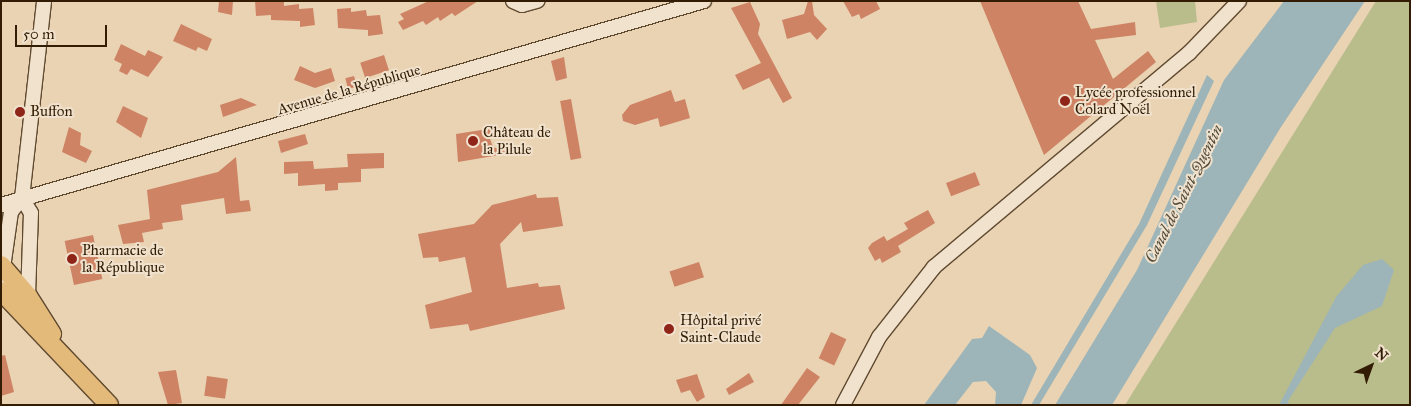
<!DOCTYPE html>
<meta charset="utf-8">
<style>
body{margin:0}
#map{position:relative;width:1411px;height:406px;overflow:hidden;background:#e9d3b3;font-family:"IM FELL Great Primer",serif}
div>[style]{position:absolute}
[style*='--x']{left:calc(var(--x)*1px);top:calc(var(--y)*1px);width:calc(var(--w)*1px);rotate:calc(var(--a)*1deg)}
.green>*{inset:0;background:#b9bc8b}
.water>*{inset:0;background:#9db5b8}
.building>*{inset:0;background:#cd8364;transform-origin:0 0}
.roads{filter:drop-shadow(1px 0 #604a30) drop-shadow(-1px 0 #604a30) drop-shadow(0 1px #604a30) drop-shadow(0 -1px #604a30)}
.minor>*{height:14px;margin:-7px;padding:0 7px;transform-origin:7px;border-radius:7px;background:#f1e2ce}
.major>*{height:18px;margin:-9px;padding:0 9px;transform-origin:9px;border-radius:9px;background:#e4ba7a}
.dots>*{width:14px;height:14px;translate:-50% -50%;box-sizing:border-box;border:2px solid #f1e2ce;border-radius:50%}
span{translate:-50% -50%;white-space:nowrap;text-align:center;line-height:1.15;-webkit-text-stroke:4px #f1e2ce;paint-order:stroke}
.street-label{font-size:15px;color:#321d04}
.poi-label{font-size:15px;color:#321d04}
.left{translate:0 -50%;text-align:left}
.water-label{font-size:16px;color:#524b3a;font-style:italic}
.frame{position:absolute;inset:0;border:2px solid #321d04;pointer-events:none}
.north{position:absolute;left:1346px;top:341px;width:50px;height:50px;-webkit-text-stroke:4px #f1e2ce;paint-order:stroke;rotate:42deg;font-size:14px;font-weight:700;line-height:20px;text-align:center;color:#321d04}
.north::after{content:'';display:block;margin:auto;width:18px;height:22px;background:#321d04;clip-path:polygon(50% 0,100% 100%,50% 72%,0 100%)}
.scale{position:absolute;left:15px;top:25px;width:92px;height:22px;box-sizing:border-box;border:2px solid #321d04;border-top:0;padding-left:6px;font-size:15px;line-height:18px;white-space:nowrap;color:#321d04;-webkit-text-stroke:4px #f1e2ce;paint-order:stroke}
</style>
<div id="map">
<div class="green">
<i style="clip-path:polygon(1156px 1px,1195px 1px,1197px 22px,1160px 28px)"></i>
<i style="clip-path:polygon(1376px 1px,1410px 1px,1410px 405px,1125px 405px)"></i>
</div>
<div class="water">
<i style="clip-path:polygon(1284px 1px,1365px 1px,1281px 127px,1112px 405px,1055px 405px,1137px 270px,1224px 80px)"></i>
<i style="clip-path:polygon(1207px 75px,1214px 81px,1147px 225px,1039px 405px,1031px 405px,1139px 224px)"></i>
<i style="clip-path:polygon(1382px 259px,1394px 270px,1382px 306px,1335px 328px,1288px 401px,1289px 405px,1279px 405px,1336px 297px,1363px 265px)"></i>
<i style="clip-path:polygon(989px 326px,1030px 355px,1037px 368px,1021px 405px,995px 405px,996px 392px,986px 381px,973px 382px,955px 405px,924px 405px,972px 339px,982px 338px)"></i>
</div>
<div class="building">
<i style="clip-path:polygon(219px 1px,233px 1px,232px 15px,218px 12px)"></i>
<i style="clip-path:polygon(255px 1px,284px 1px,284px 6px,299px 4px,299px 9px,313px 8px,315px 25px,300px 27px,300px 21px,271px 20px,271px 15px,256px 16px)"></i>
<i style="clip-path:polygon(429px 1px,478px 1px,455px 16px,452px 13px,440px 21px,438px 17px,426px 25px,423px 21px,403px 30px,398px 22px,404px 19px,400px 14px)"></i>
<i style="clip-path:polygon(808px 1px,812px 1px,814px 15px,827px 29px,817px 40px,810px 32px,787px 39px,782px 20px,804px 14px)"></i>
<i style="clip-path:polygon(843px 1px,876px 1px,880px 9px,861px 19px,859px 14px,852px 17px)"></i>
<i style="clip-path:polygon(980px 1px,1078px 1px,1091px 29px,1135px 22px,1136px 35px,1095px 40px,1113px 79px,1148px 51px,1156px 62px,1044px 155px)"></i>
<i style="clip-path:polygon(750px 2px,760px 24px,758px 34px,792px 98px,783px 103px,769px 78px,743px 90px,735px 75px,761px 63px,731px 8px)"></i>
<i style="clip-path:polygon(351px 8px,351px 12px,366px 10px,367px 16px,380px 15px,383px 34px,368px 36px,368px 30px,338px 28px,337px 9px)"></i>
<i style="clip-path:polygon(181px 24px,212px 39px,207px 51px,198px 47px,196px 51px,173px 41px)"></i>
<i style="clip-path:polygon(121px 44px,145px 56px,148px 50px,163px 57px,148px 77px,131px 69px,127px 75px,119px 71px,122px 64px,114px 60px)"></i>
<i style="left:384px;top:55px;width:16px;height:25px;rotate:72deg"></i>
<i style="clip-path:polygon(564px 57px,567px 78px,556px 81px,551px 61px)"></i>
<i style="clip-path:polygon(300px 66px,315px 73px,331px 68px,335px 81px,315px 88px,294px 80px)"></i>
<i style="left:354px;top:76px;width:11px;height:9px;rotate:75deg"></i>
<i style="clip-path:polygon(671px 90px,675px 102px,685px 99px,690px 118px,660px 127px,658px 118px,635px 125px,623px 121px,622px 115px,630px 105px)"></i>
<i style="clip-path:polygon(241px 98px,257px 105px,223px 117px,220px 105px)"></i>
<i style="left:571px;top:99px;width:60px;height:11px;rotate:80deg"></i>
<i style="clip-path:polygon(123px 106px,148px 118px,141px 138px,116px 122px)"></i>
<i style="clip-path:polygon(69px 127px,81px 133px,80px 145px,92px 151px,86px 163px,62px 152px)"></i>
<i style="clip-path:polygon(494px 128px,489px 136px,493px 147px,511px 153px,458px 162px,456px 134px)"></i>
<i style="clip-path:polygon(305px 134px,308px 144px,281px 153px,278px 141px)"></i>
<i style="clip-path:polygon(384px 153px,384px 168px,361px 169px,361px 182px,338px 183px,338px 190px,325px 191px,325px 184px,298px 186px,298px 173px,284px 174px,284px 162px,313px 161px,314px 169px,348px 167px,347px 154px)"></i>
<i style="clip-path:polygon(236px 157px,240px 201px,249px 200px,251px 211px,226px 214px,224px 198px,181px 205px,183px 220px,162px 223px,163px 229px,142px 233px,144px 242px,123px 244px,118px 225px,150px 219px,147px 190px,218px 172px)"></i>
<i style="left:975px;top:172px;width:14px;height:31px;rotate:69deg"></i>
<i style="clip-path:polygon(536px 194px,537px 198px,558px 197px,563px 226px,523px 232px,521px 222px,500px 244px,507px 288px,538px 283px,539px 287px,560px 285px,565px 309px,470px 331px,468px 324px,430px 329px,425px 305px,472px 292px,465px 257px,439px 262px,438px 257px,423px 258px,418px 234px,474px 224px,492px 205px)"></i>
<i style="clip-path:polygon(928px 210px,935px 223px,898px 246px,901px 252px,882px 263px,880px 258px,875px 261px,868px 248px,872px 243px,884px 236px,887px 241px,908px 229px,904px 223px)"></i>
<i style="left:93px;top:235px;width:45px;height:29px;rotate:78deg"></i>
<i style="left:699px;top:262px;width:16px;height:31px;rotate:72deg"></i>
<i style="left:831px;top:332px;width:17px;height:29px;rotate:25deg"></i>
<i style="clip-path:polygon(5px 355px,14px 392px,1px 396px,1px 356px)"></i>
<i style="clip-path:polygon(807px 368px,820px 377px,798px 405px,781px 405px)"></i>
<i style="clip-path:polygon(176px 370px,182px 403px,168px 405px,158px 372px)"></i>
<i style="clip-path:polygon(749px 373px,754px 382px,729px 395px,726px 389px)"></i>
<i style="clip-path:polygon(697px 374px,705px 397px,697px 402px,690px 390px,681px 393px,676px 380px)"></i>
<i style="left:207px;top:376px;width:21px;height:20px;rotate:8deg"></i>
</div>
<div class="roads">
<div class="minor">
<i style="--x:513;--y:1;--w:10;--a:24"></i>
<i style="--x:522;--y:5;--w:16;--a:-15"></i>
<i style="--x:22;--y:198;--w:17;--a:59"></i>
<i style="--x:31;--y:213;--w:83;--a:92.1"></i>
<i style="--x:1;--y:205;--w:732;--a:-16.18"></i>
<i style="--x:1;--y:282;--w:71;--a:-81.9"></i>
<i style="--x:11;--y:212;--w:18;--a:-52"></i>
<i style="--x:22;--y:198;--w:198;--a:-83.6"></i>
<i style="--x:843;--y:405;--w:77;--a:-62.1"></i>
<i style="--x:879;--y:337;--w:89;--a:-51.8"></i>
<i style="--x:934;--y:267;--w:333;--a:-40"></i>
<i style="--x:1189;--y:53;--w:72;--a:-46.1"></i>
</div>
<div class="major">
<i style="--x:1;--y:265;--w:41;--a:48.9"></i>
<i style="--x:28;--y:296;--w:45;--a:57.7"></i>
<i style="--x:1;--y:291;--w:157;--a:46.5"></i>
</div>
</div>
<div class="dots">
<i style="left:1065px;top:101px;background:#8f2418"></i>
<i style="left:20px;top:112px;background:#8f2418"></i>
<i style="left:473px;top:141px;background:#8f2418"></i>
<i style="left:72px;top:259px;background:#8f2418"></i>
<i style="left:669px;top:329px;background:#8f2418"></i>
</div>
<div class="street-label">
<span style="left:349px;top:90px;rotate:-16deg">Avenue de la République</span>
</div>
<div class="poi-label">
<span class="left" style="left:1075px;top:101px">Lycée professionnel<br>Colard Noël</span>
<span class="left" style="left:30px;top:112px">Buffon</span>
<span class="left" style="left:483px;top:141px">Château de<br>la Pilule</span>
<span class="left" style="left:82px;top:259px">Pharmacie de<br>la République</span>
<span class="left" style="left:680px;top:329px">Hôpital privé<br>Saint-Claude</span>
</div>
<div class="water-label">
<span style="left:1184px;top:194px;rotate:-63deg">Canal de Saint-Quentin</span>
</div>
<div class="frame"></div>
<div class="north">N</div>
<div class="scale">50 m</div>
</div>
